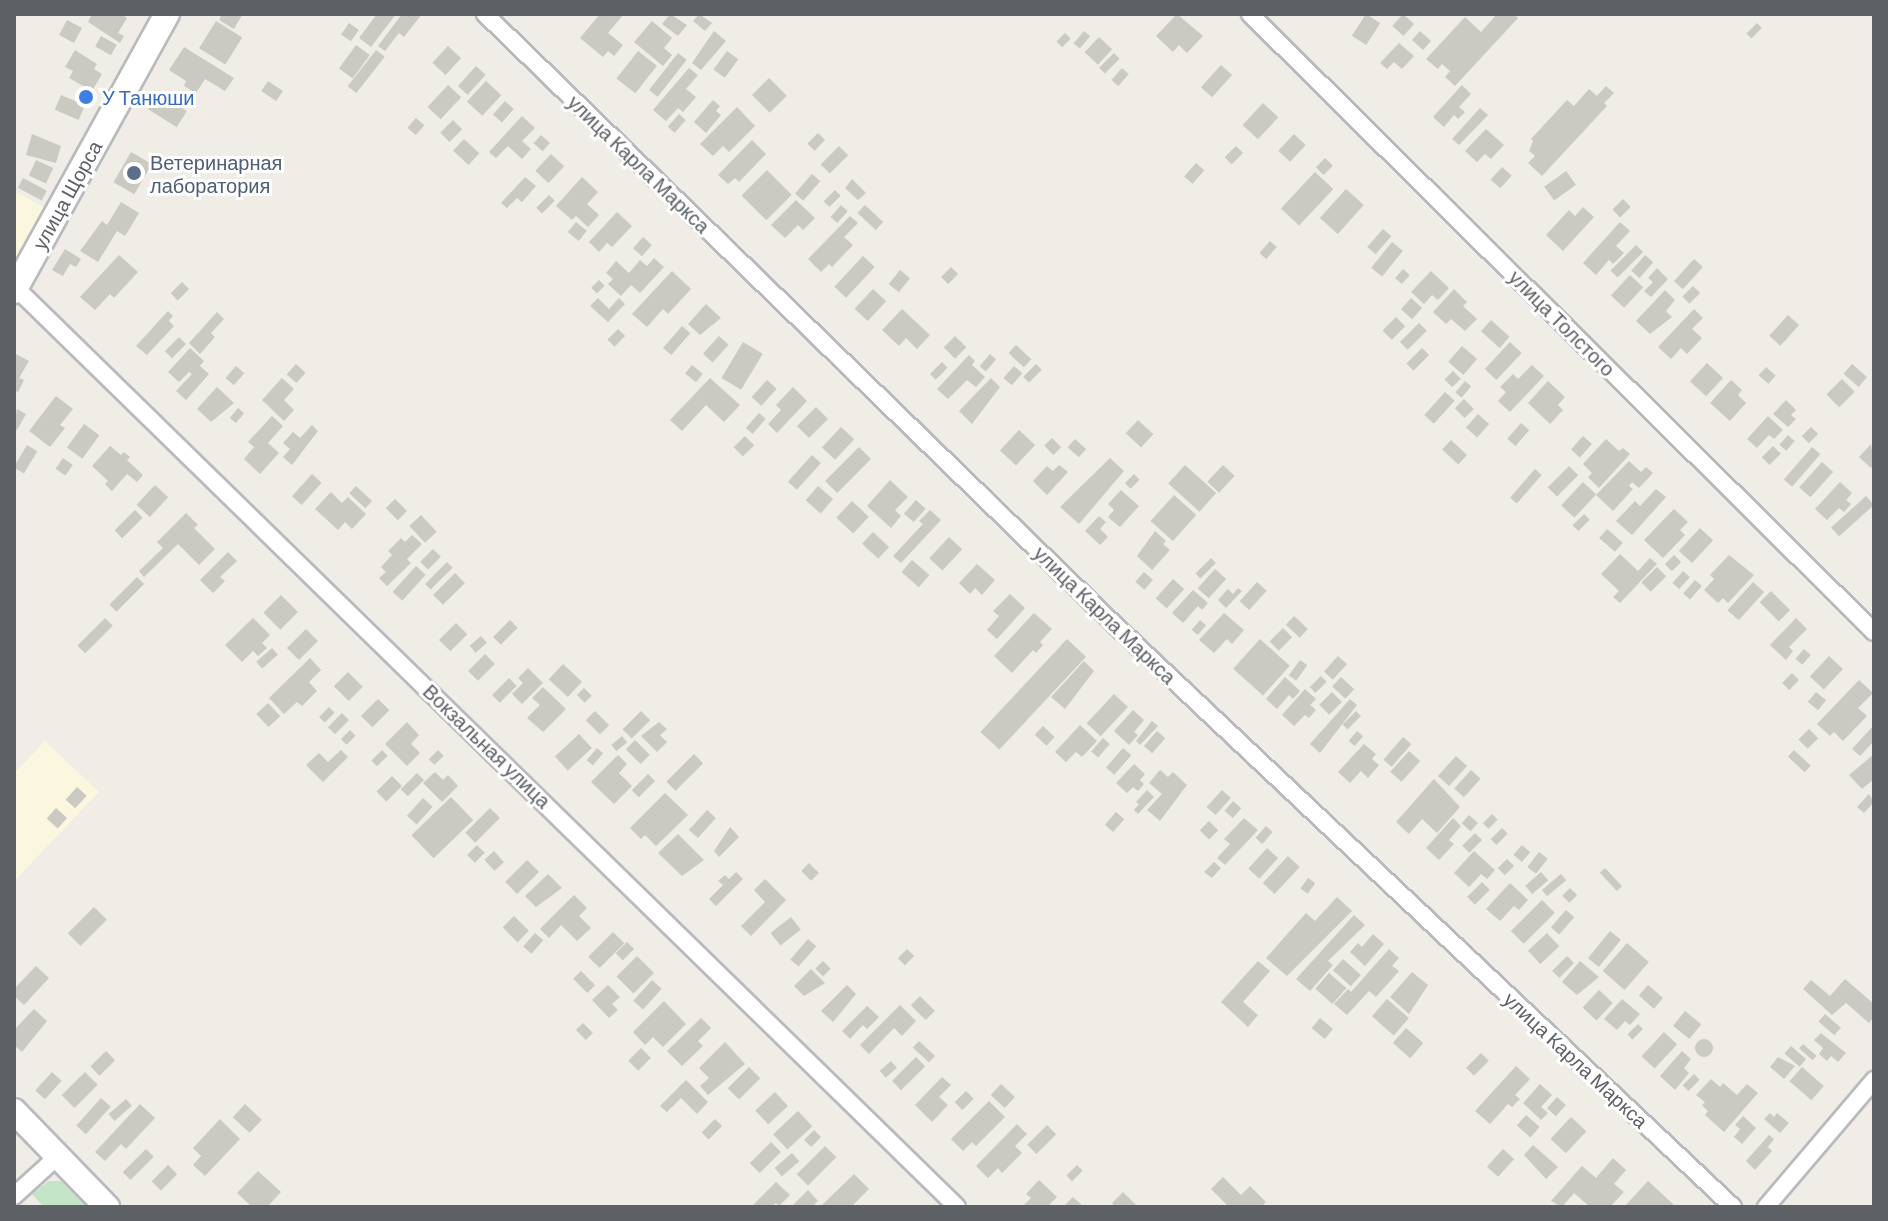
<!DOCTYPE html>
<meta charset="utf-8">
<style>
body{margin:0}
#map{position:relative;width:1888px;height:1221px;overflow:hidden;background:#efede6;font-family:Barlow,sans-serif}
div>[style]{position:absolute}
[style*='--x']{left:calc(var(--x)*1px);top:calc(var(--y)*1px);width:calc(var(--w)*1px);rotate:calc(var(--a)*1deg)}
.commercial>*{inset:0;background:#fbf7de}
.green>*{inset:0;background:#c4e4c7}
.building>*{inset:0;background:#cac9c2;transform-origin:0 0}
.round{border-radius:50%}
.roads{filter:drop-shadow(2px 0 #b8babe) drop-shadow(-2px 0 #b8babe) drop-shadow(0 2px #b8babe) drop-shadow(0 -2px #b8babe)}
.minor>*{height:16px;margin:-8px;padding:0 8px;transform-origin:8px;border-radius:8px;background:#fff}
.secondary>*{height:24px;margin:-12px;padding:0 12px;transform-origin:12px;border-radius:12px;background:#fff}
.dots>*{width:22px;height:22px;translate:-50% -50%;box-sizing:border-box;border:4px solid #fff;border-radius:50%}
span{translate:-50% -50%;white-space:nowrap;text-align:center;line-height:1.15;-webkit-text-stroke:6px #fff;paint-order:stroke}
.shop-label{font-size:20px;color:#366cbe}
.left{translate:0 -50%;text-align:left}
.service-label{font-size:20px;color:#4e5e75}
.street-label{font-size:20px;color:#5d6065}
.frame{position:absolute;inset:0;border:16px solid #5d6065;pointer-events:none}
</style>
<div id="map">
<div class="commercial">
<i style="clip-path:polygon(14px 191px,49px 210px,14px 274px)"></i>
<i style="clip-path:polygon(45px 741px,99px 792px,14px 881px,14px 774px)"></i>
</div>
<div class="green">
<i style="clip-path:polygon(49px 1181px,61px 1181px,86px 1207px,44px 1207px,32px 1194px)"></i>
</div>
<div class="building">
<i style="clip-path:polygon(92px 14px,121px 14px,127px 18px,118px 33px,124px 36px,120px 43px,88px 22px)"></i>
<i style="clip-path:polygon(216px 14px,240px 14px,242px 15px,234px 29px,219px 20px,221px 17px)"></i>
<i style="clip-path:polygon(377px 14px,396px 14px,371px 47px,359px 38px)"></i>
<i style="clip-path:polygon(402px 14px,422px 14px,404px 37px,399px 33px,385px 51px,378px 46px)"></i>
<i style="clip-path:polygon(600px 14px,624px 14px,608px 33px,623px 45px,614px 56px,608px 51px,603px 57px,580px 38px)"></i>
<i style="clip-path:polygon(670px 14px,687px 25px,678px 36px,662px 24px)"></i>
<i style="clip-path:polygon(699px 14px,712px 23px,705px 31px,693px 21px)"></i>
<i style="clip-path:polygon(1177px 14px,1203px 36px,1187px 53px,1179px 45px,1173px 52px,1156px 36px)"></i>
<i style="left:1366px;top:14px;width:17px;height:26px;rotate:33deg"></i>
<i style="left:1403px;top:14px;width:15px;height:16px;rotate:42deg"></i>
<i style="clip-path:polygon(1497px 14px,1513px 14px,1518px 18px,1455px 86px,1445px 77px,1450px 71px,1442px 64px,1438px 69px,1426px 59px,1465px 17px,1481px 32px)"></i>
<i style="left:67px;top:20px;width:17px;height:17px;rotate:28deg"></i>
<i style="left:216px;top:21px;width:31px;height:32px;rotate:32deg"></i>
<i style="clip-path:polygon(652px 21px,672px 38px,664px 48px,672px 55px,663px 66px,634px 42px)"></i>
<i style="left:349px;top:23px;width:12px;height:14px;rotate:35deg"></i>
<i style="left:1757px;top:23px;width:7px;height:15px;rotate:45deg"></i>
<i style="clip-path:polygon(714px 31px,726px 41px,701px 70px,692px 63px)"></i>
<i style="left:1084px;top:31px;width:8px;height:16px;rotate:40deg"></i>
<i style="left:1420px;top:31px;width:15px;height:12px;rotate:42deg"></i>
<i style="left:1065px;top:33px;width:8px;height:12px;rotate:45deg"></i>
<i style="left:101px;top:36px;width:18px;height:12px;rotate:29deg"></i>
<i style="left:1099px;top:37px;width:18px;height:21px;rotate:43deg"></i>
<i style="clip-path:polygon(1399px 43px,1414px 56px,1402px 69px,1394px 62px,1387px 69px,1380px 63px)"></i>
<i style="left:356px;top:45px;width:17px;height:29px;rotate:36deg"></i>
<i style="left:448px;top:46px;width:18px;height:23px;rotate:43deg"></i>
<i style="clip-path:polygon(184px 47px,234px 78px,225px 91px,205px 79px,196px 93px,184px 86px,186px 81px,169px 70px)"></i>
<i style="clip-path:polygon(75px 50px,97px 64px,94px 69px,102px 74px,92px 91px,69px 78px,73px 71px,65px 67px)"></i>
<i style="left:376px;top:50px;width:11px;height:46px;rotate:38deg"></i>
<i style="left:638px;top:51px;width:24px;height:35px;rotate:38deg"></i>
<i style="left:727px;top:51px;width:14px;height:23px;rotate:36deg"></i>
<i style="left:678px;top:53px;width:11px;height:47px;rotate:38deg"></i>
<i style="left:1114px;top:53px;width:8px;height:21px;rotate:45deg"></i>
<i style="left:1221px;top:65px;width:15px;height:30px;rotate:42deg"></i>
<i style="left:476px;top:66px;width:13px;height:27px;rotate:42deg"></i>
<i style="clip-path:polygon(689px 68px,698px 75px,686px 89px,696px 97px,683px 112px,678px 108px,666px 121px,653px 110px)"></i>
<i style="left:1122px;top:68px;width:9px;height:16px;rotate:41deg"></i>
<i style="left:769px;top:78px;width:25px;height:24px;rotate:45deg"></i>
<i style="left:268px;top:81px;width:18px;height:12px;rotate:34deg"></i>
<i style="left:486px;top:81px;width:21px;height:28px;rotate:43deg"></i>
<i style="left:448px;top:85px;width:18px;height:30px;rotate:43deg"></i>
<i style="clip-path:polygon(1462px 85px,1471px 94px,1459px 107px,1465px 112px,1458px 119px,1454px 115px,1444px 127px,1433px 117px)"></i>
<i style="clip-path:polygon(1606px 86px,1614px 93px,1604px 103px,1607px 106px,1542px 176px,1528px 163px,1535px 156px,1529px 151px,1533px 141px,1531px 139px,1567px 100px,1574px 106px,1589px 89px,1597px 96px)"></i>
<i style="left:81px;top:87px;width:18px;height:12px;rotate:29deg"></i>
<i style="left:158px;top:93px;width:34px;height:19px;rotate:32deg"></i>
<i style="left:61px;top:95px;width:26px;height:16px;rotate:23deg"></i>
<i style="clip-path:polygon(713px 100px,720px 106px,716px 111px,721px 115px,706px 133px,694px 122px)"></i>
<i style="left:505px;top:101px;width:12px;height:18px;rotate:42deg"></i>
<i style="left:1263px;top:103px;width:21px;height:30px;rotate:43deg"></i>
<i style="clip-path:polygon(737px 107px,755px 126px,729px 152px,723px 146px,713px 156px,700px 144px)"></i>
<i style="clip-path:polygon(1480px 108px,1488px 115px,1459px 145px,1452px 139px)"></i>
<i style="left:679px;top:114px;width:9px;height:17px;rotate:41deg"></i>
<i style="clip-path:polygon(522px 116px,535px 128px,522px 141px,531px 149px,522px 159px,508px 146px,496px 158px,489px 152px)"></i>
<i style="left:416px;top:118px;width:11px;height:13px;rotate:41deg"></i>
<i style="left:453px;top:120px;width:13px;height:18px;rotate:45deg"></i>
<i style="clip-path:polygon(1486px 129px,1504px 145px,1491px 159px,1485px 154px,1477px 162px,1465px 151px)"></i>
<i style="left:818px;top:133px;width:10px;height:15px;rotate:45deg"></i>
<i style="clip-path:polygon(32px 134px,61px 146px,56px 163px,26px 155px)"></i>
<i style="left:1294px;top:134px;width:16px;height:23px;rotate:43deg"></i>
<i style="left:541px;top:135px;width:12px;height:11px;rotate:42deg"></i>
<i style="left:464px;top:139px;width:21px;height:16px;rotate:43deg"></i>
<i style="clip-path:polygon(752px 140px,766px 154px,739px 182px,735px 178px,728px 184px,718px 175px)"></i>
<i style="left:839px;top:146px;width:13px;height:26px;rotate:45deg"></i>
<i style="left:1236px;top:146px;width:10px;height:16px;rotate:45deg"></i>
<i style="left:131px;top:152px;width:24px;height:35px;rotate:30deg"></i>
<i style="left:551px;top:154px;width:18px;height:23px;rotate:43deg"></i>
<i style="left:1325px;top:158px;width:11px;height:13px;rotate:45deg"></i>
<i style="left:36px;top:160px;width:19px;height:17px;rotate:25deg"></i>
<i style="left:1196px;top:163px;width:11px;height:18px;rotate:41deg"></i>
<i style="left:1502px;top:167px;width:13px;height:17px;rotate:42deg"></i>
<i style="left:767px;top:170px;width:35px;height:36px;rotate:45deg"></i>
<i style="left:1566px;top:171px;width:17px;height:27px;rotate:54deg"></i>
<i style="left:1315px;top:172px;width:25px;height:50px;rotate:43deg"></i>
<i style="left:812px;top:174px;width:11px;height:26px;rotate:41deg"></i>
<i style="clip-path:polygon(525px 177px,536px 186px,522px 202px,517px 198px,507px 208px,501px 203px)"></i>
<i style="clip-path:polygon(582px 177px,598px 192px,587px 204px,599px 215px,588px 227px,576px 216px,572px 220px,556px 206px)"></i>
<i style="left:23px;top:178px;width:27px;height:11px;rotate:28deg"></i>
<i style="clip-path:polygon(852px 179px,866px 193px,858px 200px,845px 188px)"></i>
<i style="left:1346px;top:189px;width:24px;height:39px;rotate:42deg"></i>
<i style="left:835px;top:190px;width:8px;height:16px;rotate:45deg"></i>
<i style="left:549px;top:195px;width:8px;height:18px;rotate:45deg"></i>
<i style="left:1623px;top:199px;width:11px;height:15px;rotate:45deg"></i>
<i style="clip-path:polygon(796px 200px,815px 218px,803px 230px,798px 225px,785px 238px,771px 225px)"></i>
<i style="clip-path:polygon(121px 202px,139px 213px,125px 236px,117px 231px,98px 262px,80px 251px,102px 221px,107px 225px)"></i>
<i style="left:841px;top:205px;width:9px;height:16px;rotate:41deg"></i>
<i style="left:865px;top:205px;width:25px;height:11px;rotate:43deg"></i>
<i style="clip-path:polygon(1583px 207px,1594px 217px,1563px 251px,1546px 235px,1569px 210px,1575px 216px)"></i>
<i style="clip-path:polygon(617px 212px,632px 226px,612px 247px,607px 243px,599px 252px,589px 242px)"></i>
<i style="clip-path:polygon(850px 216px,858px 223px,844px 237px,853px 245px,832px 267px,829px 264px,821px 272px,808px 259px)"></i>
<i style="left:576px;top:222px;width:14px;height:13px;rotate:39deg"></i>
<i style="clip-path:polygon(1620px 222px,1630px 231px,1616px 246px,1624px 253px,1613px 264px,1609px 260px,1596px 275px,1583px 263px)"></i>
<i style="left:1383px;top:229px;width:11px;height:24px;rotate:41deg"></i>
<i style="left:643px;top:237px;width:12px;height:15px;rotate:42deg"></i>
<i style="left:1270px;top:241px;width:9px;height:16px;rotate:41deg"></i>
<i style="left:1392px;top:242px;width:14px;height:33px;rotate:39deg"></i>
<i style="left:1636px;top:245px;width:10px;height:36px;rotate:45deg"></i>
<i style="clip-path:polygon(65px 249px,81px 259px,76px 267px,70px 264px,63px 276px,52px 270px)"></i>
<i style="clip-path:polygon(119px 255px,138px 272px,114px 298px,110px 294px,95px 310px,80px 297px)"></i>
<i style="left:1645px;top:255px;width:11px;height:21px;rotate:41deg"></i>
<i style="left:863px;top:256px;width:16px;height:42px;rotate:43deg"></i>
<i style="clip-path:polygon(654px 258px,664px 267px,640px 293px,631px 285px,621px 296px,608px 284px,613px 279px,606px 273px,616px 261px,629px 273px,640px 260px,647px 266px)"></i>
<i style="left:1694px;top:259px;width:12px;height:30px;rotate:42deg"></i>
<i style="left:951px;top:267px;width:10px;height:14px;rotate:45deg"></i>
<i style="clip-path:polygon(1657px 268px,1668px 279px,1651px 297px,1644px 291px,1653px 282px,1648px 278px)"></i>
<i style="left:1403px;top:269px;width:9px;height:12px;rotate:41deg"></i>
<i style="left:900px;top:270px;width:13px;height:18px;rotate:39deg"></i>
<i style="clip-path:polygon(672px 271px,691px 289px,668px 314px,663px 309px,647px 327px,632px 314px)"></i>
<i style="clip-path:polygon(1431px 271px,1449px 288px,1438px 300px,1432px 295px,1424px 304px,1411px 292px)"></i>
<i style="left:1630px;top:275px;width:18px;height:28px;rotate:43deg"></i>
<i style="left:599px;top:280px;width:8px;height:11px;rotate:45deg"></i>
<i style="left:182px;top:282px;width:10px;height:16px;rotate:45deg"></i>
<i style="left:1693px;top:286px;width:10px;height:15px;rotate:45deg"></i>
<i style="left:873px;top:289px;width:18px;height:27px;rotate:43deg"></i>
<i style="clip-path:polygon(1454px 289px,1467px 302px,1463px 306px,1477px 319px,1465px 331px,1451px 319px,1446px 324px,1433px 312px)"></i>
<i style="clip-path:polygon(1665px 290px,1675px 300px,1666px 311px,1672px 317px,1650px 334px,1636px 321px)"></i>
<i style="clip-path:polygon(598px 298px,609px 309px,619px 298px,625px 304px,608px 322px,590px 306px)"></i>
<i style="left:1411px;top:298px;width:15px;height:15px;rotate:42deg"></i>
<i style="clip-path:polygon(706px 304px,721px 318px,700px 335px,688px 324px)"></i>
<i style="clip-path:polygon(902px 309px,930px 335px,917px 349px,906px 338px,899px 346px,882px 330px)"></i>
<i style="clip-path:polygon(1694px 309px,1703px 318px,1692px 329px,1702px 338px,1687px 354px,1681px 348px,1671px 359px,1658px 347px)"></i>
<i style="clip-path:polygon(168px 311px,173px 316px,169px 321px,174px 326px,147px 355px,136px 346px)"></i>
<i style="clip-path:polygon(217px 312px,224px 319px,211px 333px,215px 337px,200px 354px,189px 343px)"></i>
<i style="left:1788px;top:315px;width:15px;height:28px;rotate:42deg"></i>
<i style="left:1396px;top:317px;width:13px;height:19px;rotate:45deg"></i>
<i style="left:1491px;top:320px;width:25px;height:15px;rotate:42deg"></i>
<i style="left:1419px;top:323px;width:11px;height:27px;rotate:45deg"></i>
<i style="left:682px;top:326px;width:11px;height:29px;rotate:41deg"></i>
<i style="left:618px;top:329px;width:10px;height:15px;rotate:45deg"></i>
<i style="left:719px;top:336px;width:13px;height:24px;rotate:42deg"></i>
<i style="left:955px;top:336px;width:16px;height:16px;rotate:45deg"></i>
<i style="left:179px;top:337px;width:10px;height:20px;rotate:45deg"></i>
<i style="left:743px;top:342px;width:23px;height:42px;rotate:31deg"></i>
<i style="left:1510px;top:342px;width:16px;height:37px;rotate:43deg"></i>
<i style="left:1016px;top:345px;width:21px;height:11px;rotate:43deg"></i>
<i style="left:1462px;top:346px;width:20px;height:21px;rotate:41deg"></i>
<i style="clip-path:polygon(190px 348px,204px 361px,200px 366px,209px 374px,186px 400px,176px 391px,192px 374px,189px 372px,179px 382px,168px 372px)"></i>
<i style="left:1422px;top:348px;width:10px;height:22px;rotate:45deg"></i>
<i style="clip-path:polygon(14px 353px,29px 361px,19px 378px,24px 380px,18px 392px,14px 390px)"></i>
<i style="left:990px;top:354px;width:8px;height:16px;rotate:40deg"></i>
<i style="clip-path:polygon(969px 355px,975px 361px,972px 365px,985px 377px,976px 387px,967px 380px,948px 399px,937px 389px)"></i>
<i style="left:942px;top:362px;width:8px;height:17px;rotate:45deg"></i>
<i style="left:1707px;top:363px;width:22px;height:25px;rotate:43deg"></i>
<i style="left:296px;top:364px;width:13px;height:14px;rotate:42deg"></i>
<i style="left:1036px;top:364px;width:8px;height:18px;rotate:45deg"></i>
<i style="left:1852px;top:364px;width:20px;height:13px;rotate:41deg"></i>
<i style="left:692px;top:365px;width:14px;height:11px;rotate:39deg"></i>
<i style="clip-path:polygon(1532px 365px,1544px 376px,1510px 412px,1498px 401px,1506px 392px,1500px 387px,1513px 374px,1518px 379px)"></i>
<i style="left:236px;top:366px;width:11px;height:16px;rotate:41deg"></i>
<i style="left:1014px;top:366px;width:11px;height:16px;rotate:41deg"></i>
<i style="left:1766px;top:367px;width:13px;height:11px;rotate:42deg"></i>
<i style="left:1453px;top:371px;width:11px;height:12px;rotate:45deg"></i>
<i style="clip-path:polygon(282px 378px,294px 389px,284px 400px,294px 410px,284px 421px,262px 400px)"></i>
<i style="clip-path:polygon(710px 378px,740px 405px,724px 422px,706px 405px,682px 431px,670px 420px)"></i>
<i style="clip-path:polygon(991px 378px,1000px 387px,972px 424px,959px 411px)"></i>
<i style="left:1842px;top:379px;width:18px;height:22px;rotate:45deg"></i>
<i style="left:767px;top:380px;width:13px;height:23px;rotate:42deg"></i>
<i style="clip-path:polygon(1731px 380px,1742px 390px,1738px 395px,1746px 403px,1730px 421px,1710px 403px)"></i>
<i style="left:1465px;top:381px;width:8px;height:15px;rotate:40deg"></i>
<i style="clip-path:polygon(1548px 381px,1565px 397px,1558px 405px,1563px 410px,1550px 424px,1528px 403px)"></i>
<i style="clip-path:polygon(217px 387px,234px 403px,211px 422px,197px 409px)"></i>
<i style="clip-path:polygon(793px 387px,807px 401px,777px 433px,768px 424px,781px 410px,776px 405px)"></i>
<i style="left:1445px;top:392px;width:13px;height:31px;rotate:42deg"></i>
<i style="clip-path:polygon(56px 396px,73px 409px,60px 425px,65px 428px,50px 447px,29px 431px)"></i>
<i style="left:1464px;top:399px;width:14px;height:13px;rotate:45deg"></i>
<i style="clip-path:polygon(1786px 400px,1796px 410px,1791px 415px,1796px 419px,1788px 427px,1773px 414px)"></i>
<i style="left:816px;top:407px;width:17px;height:27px;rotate:45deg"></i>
<i style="left:238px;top:408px;width:8px;height:13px;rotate:40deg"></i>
<i style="clip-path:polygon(17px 409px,26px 414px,17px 430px,14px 428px)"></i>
<i style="left:759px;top:413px;width:9px;height:20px;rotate:41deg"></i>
<i style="left:1478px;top:414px;width:15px;height:18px;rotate:42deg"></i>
<i style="clip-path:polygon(272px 416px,283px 426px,268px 443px,279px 453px,260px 474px,244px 459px,254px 447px,248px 442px)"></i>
<i style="clip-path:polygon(1768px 416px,1783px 430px,1774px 439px,1769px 435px,1757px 448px,1747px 439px)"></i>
<i style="left:1138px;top:420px;width:21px;height:18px;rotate:43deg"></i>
<i style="left:1521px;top:423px;width:11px;height:21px;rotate:41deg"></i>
<i style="left:84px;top:424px;width:19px;height:29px;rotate:36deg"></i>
<i style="clip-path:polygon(312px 425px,318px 431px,292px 465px,283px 457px,290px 449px,283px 443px,293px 432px,300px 438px)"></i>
<i style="left:841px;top:427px;width:18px;height:28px;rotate:43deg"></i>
<i style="left:1811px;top:427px;width:10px;height:13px;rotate:45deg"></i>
<i style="left:1019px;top:430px;width:22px;height:28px;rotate:43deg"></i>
<i style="left:1788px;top:435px;width:9px;height:13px;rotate:41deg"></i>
<i style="left:745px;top:436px;width:13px;height:16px;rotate:45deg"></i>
<i style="left:1583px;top:436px;width:12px;height:18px;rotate:42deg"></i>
<i style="left:1052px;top:438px;width:13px;height:11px;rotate:45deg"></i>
<i style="left:1075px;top:439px;width:15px;height:11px;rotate:42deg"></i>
<i style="clip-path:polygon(1606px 439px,1619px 451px,1623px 448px,1630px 454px,1599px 488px,1588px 477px,1592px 473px,1583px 464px)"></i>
<i style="left:1451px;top:440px;width:22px;height:13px;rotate:43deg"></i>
<i style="clip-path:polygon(1871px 444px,1874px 465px,1871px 468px,1859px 457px)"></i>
<i style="left:27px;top:445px;width:12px;height:26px;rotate:31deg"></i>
<i style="clip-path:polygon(110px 446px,121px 455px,124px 452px,130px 457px,127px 460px,143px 475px,137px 482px,127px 474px,112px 491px,105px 484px,108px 481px,92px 466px)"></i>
<i style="left:1773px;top:446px;width:11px;height:16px;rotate:45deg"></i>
<i style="left:859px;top:447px;width:17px;height:48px;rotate:45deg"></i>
<i style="left:1812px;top:447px;width:11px;height:43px;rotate:41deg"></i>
<i style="left:812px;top:455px;width:12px;height:36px;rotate:42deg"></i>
<i style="left:63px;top:458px;width:12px;height:13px;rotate:35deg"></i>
<i style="clip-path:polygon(1110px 458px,1124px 471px,1079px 524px,1060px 507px)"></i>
<i style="clip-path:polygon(1629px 461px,1641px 472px,1646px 467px,1653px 473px,1639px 488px,1632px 482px,1629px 486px,1633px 489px,1613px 511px,1596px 495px)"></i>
<i style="left:1822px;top:462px;width:15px;height:34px;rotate:42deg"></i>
<i style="clip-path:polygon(1059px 465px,1068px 472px,1047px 495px,1033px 481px,1047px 466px,1053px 471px)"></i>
<i style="left:1185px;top:465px;width:42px;height:25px;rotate:42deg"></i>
<i style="left:1223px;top:465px;width:16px;height:23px;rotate:43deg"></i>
<i style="left:1569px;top:466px;width:13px;height:30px;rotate:45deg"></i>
<i style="left:1535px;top:469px;width:9px;height:38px;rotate:41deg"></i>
<i style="left:312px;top:474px;width:13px;height:30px;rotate:42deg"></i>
<i style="left:1134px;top:474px;width:8px;height:13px;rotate:45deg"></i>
<i style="clip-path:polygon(890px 480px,908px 497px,895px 510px,901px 516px,891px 528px,867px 506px)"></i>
<i style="left:1583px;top:482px;width:18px;height:32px;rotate:43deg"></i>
<i style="clip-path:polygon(1840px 482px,1852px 493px,1846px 500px,1851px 504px,1844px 512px,1839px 508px,1827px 520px,1815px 509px)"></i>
<i style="left:155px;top:485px;width:18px;height:27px;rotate:43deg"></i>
<i style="left:356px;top:486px;width:22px;height:10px;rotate:43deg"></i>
<i style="left:818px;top:486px;width:20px;height:19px;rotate:41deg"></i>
<i style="clip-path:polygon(1656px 489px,1666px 497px,1632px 535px,1616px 521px,1635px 501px,1640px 506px)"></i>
<i style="clip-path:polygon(1121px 490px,1139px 506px,1120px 527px,1108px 517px,1114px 510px,1108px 504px)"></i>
<i style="clip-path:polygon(331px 492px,342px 503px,348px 497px,366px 514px,352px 529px,345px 522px,338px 530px,315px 509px)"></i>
<i style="left:1174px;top:495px;width:30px;height:35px;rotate:42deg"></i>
<i style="left:1866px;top:496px;width:12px;height:47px;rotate:48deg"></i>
<i style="left:395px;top:499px;width:17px;height:13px;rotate:45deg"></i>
<i style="left:916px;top:500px;width:13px;height:18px;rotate:42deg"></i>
<i style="left:852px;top:501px;width:23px;height:23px;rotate:43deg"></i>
<i style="clip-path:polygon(1674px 509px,1688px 522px,1680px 530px,1685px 535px,1663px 558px,1644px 540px)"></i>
<i style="left:135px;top:510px;width:11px;height:29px;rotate:45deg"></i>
<i style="clip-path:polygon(930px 510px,941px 520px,901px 563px,893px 556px,923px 524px,919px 521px)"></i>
<i style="clip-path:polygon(186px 513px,198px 525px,194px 528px,215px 549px,199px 565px,178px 544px,144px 577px,139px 571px,163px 548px,157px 542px)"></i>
<i style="left:1584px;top:514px;width:8px;height:16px;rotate:45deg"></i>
<i style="left:421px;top:515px;width:23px;height:16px;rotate:47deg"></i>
<i style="clip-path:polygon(1099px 516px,1106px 522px,1100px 529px,1108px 537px,1100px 545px,1085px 531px)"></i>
<i style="left:1700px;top:528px;width:18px;height:31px;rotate:43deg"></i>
<i style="left:1607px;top:529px;width:21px;height:12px;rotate:41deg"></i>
<i style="clip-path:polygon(1155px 531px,1166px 541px,1163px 544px,1170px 550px,1152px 570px,1137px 556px)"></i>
<i style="left:873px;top:532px;width:22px;height:16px;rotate:43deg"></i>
<i style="clip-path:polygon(412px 535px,422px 544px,407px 559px,411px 563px,387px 586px,379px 578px,386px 572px,381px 567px,392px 555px,388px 551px,401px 538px,405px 542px)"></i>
<i style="left:949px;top:537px;width:18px;height:29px;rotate:43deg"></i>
<i style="left:433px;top:549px;width:11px;height:18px;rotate:45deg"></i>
<i style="clip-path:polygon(228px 552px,237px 561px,220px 577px,225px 581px,213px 593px,200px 580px)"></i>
<i style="clip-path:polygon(1620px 554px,1638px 571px,1650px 558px,1657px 564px,1620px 603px,1613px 597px,1619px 591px,1601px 574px)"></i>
<i style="left:1674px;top:555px;width:10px;height:13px;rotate:45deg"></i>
<i style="clip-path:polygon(1729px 555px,1754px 575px,1728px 603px,1723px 598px,1718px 603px,1704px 590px,1714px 579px,1710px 575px)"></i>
<i style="left:1211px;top:558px;width:7px;height:22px;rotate:45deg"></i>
<i style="left:912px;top:560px;width:23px;height:16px;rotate:41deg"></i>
<i style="left:447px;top:562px;width:8px;height:31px;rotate:45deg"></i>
<i style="clip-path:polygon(977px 564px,995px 580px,982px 595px,975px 588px,970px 594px,959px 583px)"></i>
<i style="left:416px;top:566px;width:13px;height:35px;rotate:42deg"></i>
<i style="left:1657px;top:567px;width:13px;height:22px;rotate:45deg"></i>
<i style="left:1215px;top:569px;width:15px;height:26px;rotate:42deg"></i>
<i style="left:1683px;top:571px;width:9px;height:16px;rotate:41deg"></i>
<i style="left:1144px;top:572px;width:12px;height:13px;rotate:42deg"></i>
<i style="left:455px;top:573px;width:14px;height:31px;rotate:45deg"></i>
<i style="left:137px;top:577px;width:10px;height:39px;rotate:45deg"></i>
<i style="left:1173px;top:579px;width:15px;height:26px;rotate:42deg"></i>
<i style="left:1695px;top:580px;width:9px;height:18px;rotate:41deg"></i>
<i style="left:1257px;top:582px;width:13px;height:26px;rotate:42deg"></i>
<i style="left:1753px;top:582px;width:15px;height:38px;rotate:42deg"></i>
<i style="clip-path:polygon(1238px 588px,1242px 591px,1226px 608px,1218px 600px,1228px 589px,1233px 594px)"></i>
<i style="clip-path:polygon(1193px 590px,1208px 603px,1202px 610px,1198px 606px,1183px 623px,1172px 613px)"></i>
<i style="left:1771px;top:591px;width:27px;height:16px;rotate:45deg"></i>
<i style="clip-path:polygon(1010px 594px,1025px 608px,997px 639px,987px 630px,999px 616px,993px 611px)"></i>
<i style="left:281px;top:595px;width:24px;height:25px;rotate:45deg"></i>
<i style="clip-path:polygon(1034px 613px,1052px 629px,1040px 642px,1043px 645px,1036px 653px,1033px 650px,1012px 673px,994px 656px)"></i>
<i style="clip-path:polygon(1224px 613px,1244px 630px,1232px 644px,1227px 639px,1214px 653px,1199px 640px)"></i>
<i style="left:1294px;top:616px;width:19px;height:12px;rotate:43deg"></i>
<i style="left:105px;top:618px;width:11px;height:39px;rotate:45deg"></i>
<i style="clip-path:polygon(253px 618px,270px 635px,262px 643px,267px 648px,258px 656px,253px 651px,242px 662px,225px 645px)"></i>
<i style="clip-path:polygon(1796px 618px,1807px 629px,1789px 647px,1793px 651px,1786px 660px,1770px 645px)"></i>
<i style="left:510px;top:620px;width:11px;height:24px;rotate:45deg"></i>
<i style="left:1200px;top:620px;width:8px;height:13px;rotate:40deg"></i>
<i style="left:456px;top:623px;width:16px;height:24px;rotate:45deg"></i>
<i style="left:1283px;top:628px;width:13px;height:19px;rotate:45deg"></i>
<i style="left:306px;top:629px;width:17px;height:27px;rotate:45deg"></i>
<i style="left:481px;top:636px;width:9px;height:15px;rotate:49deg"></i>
<i style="left:1067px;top:639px;width:26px;height:127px;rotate:43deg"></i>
<i style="left:1260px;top:639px;width:40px;height:40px;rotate:42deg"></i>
<i style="left:272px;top:648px;width:9px;height:21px;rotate:49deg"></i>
<i style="left:1804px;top:649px;width:9px;height:13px;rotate:41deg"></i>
<i style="left:485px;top:654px;width:14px;height:24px;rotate:45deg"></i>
<i style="left:1338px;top:656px;width:12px;height:21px;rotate:42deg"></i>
<i style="left:1829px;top:656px;width:19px;height:28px;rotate:43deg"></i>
<i style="clip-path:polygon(310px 658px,321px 670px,309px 682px,317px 691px,302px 706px,297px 702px,284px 714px,269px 698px)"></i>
<i style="left:1300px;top:660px;width:9px;height:19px;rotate:36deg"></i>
<i style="clip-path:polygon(1084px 661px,1094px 671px,1065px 709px,1051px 697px)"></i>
<i style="left:563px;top:664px;width:26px;height:21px;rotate:43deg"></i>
<i style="clip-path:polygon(528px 668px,543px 683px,522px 704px,512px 694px,523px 683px,518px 678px)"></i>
<i style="left:348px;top:672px;width:21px;height:20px;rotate:45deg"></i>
<i style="left:1792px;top:673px;width:10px;height:14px;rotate:45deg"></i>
<i style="left:1321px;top:676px;width:8px;height:16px;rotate:45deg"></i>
<i style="clip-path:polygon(1285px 677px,1300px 691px,1293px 699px,1289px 695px,1277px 709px,1266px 699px)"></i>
<i style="left:1341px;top:677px;width:18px;height:13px;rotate:43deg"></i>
<i style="left:509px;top:678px;width:11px;height:24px;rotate:45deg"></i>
<i style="clip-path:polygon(1859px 680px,1873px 693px,1858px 708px,1867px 716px,1843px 741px,1834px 732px,1830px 736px,1817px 724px)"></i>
<i style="clip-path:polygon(543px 687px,566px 709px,543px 732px,527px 718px,540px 705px,532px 698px)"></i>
<i style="left:584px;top:688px;width:11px;height:10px;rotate:45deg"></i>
<i style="clip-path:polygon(1305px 689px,1316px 699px,1310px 705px,1316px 710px,1309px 718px,1305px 715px,1294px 726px,1282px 715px)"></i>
<i style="left:1332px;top:692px;width:14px;height:18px;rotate:45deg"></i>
<i style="left:1816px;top:692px;width:13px;height:13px;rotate:39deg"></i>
<i style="left:1114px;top:694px;width:19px;height:40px;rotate:43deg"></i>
<i style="left:378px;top:699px;width:16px;height:24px;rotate:45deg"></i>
<i style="clip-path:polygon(1350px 699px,1357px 705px,1320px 753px,1310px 744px)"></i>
<i style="left:268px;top:703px;width:18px;height:16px;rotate:47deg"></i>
<i style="left:329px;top:707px;width:8px;height:14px;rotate:45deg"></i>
<i style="clip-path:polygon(1133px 710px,1144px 720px,1134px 732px,1138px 735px,1129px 745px,1114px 731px)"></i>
<i style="left:595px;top:711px;width:20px;height:13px;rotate:45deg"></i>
<i style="left:641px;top:711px;width:13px;height:26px;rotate:45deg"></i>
<i style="left:1356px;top:711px;width:7px;height:19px;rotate:45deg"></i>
<i style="left:342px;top:713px;width:10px;height:20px;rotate:45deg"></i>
<i style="clip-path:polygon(1152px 721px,1158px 726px,1140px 745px,1136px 741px)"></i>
<i style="clip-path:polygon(407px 722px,419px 735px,411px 744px,420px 753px,407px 766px,385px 744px)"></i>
<i style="clip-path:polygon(659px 722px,667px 729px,660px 735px,667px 742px,657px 752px,641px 736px)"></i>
<i style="clip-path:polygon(1080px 725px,1097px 741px,1082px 757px,1076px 752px,1066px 762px,1055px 752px)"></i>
<i style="clip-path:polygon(1874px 725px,1874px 741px,1860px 756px,1852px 749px)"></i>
<i style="left:1043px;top:726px;width:16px;height:12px;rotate:43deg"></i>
<i style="left:1809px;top:729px;width:13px;height:15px;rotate:45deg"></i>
<i style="left:350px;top:730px;width:8px;height:13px;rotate:45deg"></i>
<i style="left:1157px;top:731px;width:11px;height:20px;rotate:41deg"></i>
<i style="left:1357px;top:731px;width:8px;height:13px;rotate:40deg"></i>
<i style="left:579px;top:734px;width:19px;height:33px;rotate:47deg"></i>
<i style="left:622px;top:736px;width:8px;height:14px;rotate:50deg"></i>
<i style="left:1403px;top:737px;width:11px;height:30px;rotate:41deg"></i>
<i style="left:1103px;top:738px;width:9px;height:18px;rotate:41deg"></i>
<i style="left:635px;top:740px;width:21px;height:13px;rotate:45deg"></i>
<i style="clip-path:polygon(1364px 744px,1376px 754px,1372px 759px,1379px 765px,1368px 778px,1361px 771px,1350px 783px,1338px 772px)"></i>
<i style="left:597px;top:748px;width:8px;height:16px;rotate:40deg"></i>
<i style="left:1123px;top:748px;width:11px;height:26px;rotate:41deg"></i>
<i style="clip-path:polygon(341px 750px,348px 757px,323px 782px,306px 765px,319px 753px,328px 762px)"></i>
<i style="left:382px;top:750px;width:8px;height:15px;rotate:45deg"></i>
<i style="left:438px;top:750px;width:8px;height:13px;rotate:45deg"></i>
<i style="left:1794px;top:750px;width:23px;height:9px;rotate:43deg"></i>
<i style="left:1409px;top:751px;width:15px;height:28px;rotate:42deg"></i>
<i style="left:694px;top:754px;width:13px;height:39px;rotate:45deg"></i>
<i style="clip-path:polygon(1874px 754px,1874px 779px,1862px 789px,1849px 775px)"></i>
<i style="clip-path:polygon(618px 755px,627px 764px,619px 773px,632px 786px,614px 804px,591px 782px)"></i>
<i style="left:1456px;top:756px;width:15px;height:27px;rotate:42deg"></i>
<i style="clip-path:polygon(1134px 764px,1145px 774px,1140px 780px,1144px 784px,1138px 791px,1133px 787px,1127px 793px,1116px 783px)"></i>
<i style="clip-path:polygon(1160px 770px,1168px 777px,1173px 772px,1187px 785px,1160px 821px,1147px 810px,1162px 794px,1149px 783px)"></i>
<i style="left:1471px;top:770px;width:13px;height:25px;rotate:42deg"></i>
<i style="clip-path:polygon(435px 772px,443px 780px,448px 775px,458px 786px,442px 802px,423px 783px)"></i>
<i style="left:417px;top:773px;width:10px;height:23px;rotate:45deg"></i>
<i style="left:648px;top:774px;width:10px;height:23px;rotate:45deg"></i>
<i style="left:392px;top:776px;width:14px;height:22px;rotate:45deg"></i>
<i style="clip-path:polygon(1434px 779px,1460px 807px,1437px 833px,1422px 819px,1409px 834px,1396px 822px)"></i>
<i style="left:77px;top:787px;width:13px;height:17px;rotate:42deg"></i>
<i style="clip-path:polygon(1147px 790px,1154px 797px,1138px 814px,1134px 810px,1139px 804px,1136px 802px)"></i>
<i style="left:1222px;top:790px;width:12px;height:23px;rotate:42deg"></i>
<i style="clip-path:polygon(665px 793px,688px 815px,656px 846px,645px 835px,641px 839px,630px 828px)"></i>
<i style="clip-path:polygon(1869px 794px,1874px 802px,1864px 813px,1857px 807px)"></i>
<i style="left:451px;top:797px;width:32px;height:55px;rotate:46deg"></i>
<i style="left:423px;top:798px;width:13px;height:24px;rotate:42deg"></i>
<i style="left:1233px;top:801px;width:11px;height:13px;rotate:41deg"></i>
<i style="left:56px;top:808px;width:15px;height:14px;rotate:42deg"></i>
<i style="left:490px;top:808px;width:14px;height:35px;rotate:45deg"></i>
<i style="left:707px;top:810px;width:12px;height:27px;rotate:42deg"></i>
<i style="left:1116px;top:812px;width:11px;height:17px;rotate:41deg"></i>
<i style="left:1492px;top:814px;width:8px;height:13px;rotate:45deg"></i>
<i style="left:1469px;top:815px;width:12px;height:11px;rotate:42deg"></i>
<i style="clip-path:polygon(1244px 818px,1258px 830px,1225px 865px,1217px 858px,1230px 844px,1224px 839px)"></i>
<i style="clip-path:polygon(1453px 818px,1461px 826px,1449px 840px,1454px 844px,1439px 860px,1426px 848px)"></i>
<i style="left:1209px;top:821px;width:13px;height:13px;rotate:45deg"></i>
<i style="left:1266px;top:826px;width:9px;height:16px;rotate:41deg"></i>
<i style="clip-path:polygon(730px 827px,739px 837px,719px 857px,714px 851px)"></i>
<i style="left:1502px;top:828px;width:8px;height:16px;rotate:45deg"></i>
<i style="left:1475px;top:833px;width:10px;height:18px;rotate:45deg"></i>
<i style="clip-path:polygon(678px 834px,704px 860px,682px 876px,658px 853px)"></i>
<i style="left:477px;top:845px;width:11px;height:14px;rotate:45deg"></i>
<i style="left:1522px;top:845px;width:11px;height:13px;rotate:41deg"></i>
<i style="left:1267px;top:848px;width:15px;height:28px;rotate:42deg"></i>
<i style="left:494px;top:851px;width:15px;height:13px;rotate:48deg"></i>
<i style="clip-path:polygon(1474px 851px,1495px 870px,1487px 879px,1481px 874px,1469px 887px,1454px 873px)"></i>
<i style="left:1539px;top:852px;width:11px;height:19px;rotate:38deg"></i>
<i style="left:1288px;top:856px;width:16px;height:37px;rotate:43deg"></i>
<i style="left:1507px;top:859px;width:10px;height:13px;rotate:45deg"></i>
<i style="left:527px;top:860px;width:17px;height:31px;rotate:45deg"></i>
<i style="clip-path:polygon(1214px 862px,1221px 868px,1212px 878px,1204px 872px)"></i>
<i style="left:809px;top:863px;width:14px;height:11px;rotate:45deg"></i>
<i style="left:1605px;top:868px;width:25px;height:7px;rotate:47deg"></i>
<i style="clip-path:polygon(736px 872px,743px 879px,716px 906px,709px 899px,723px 885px,718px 881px,725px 875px,729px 879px)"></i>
<i style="left:1541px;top:872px;width:11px;height:21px;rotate:49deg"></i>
<i style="clip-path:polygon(548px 874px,562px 888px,536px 907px,525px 896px)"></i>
<i style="left:1561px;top:874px;width:8px;height:25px;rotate:50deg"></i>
<i style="left:1308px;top:878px;width:9px;height:13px;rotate:36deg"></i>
<i style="clip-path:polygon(765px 879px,786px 900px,751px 936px,741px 926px,765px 902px,754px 890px)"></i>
<i style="left:1482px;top:882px;width:11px;height:21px;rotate:45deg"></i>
<i style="clip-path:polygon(1510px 883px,1528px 900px,1519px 910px,1514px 906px,1500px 921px,1486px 909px)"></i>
<i style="left:1570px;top:888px;width:10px;height:11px;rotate:45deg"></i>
<i style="clip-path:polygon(574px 895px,587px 908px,579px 916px,591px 928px,577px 941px,561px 925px,549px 938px,540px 929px)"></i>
<i style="clip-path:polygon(1337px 897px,1352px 911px,1287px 976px,1266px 958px,1306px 913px,1315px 921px)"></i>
<i style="left:1542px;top:900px;width:18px;height:44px;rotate:45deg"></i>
<i style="left:94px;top:907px;width:18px;height:37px;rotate:45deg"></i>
<i style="left:1566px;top:910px;width:11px;height:23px;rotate:41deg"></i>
<i style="clip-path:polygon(1354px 915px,1365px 925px,1328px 961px,1333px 965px,1310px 991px,1296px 979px)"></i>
<i style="left:514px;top:916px;width:21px;height:16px;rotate:45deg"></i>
<i style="left:791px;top:917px;width:16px;height:26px;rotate:52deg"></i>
<i style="left:1610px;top:931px;width:14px;height:35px;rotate:39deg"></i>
<i style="left:613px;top:932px;width:16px;height:35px;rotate:45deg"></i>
<i style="left:535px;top:933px;width:11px;height:18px;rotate:41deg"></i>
<i style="left:1547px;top:933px;width:18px;height:26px;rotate:47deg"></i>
<i style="clip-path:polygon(1373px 934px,1384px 944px,1365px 966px,1350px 952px,1358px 943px,1362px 947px)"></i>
<i style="left:808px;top:939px;width:11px;height:27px;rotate:41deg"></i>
<i style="left:627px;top:942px;width:10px;height:16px;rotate:45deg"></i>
<i style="left:1627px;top:943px;width:29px;height:37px;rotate:41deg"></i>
<i style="left:907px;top:949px;width:10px;height:13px;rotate:45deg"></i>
<i style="clip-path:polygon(1389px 949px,1399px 958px,1392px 966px,1399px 971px,1376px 997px,1369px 991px,1347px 1015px,1334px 1004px,1348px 989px,1351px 992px)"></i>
<i style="left:637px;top:956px;width:24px;height:29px;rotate:45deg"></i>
<i style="left:1567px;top:956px;width:10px;height:21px;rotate:45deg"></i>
<i style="left:1343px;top:959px;width:24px;height:15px;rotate:42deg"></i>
<i style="left:823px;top:961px;width:11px;height:11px;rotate:45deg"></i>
<i style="clip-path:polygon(1258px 961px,1270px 971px,1243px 1002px,1258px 1015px,1248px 1027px,1221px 1002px)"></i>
<i style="clip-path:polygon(1580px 961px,1599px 977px,1577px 995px,1562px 982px)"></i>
<i style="clip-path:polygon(36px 966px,49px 978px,24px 1005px,14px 996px,14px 989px)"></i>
<i style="clip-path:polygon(811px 969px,825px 983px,804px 996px,794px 986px)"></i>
<i style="left:581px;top:971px;width:20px;height:11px;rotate:45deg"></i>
<i style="clip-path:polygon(1412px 972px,1428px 985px,1409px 1014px,1390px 997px)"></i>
<i style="left:1329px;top:973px;width:23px;height:21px;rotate:41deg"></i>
<i style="clip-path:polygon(1845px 979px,1874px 1004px,1874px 1017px,1869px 1023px,1846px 1003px,1832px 1015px,1803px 989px,1811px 980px,1830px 996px)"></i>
<i style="left:652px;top:980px;width:13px;height:28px;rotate:42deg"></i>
<i style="clip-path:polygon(608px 985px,620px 997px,612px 1004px,618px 1010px,609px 1018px,592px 1000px)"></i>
<i style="clip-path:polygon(847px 985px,856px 994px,833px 1022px,821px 1011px)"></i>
<i style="left:1648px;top:985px;width:20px;height:14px;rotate:41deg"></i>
<i style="left:1599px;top:990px;width:19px;height:24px;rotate:43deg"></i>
<i style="left:920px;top:996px;width:21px;height:13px;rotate:45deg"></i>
<i style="left:1387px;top:999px;width:29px;height:23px;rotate:41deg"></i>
<i style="clip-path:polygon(1622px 999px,1640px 1014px,1630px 1025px,1625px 1021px,1617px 1030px,1604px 1019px)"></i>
<i style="clip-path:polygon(664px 1001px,686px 1024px,663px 1047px,653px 1037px,645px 1045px,633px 1032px)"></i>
<i style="clip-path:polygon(900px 1005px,916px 1021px,902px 1036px,894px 1028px,869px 1054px,860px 1045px)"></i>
<i style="clip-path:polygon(867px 1006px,879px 1017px,867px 1029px,863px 1025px,850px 1039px,842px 1031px)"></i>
<i style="clip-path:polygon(34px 1009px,47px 1021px,22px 1052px,14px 1045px,14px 1030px)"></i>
<i style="left:1685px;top:1011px;width:21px;height:19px;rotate:39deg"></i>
<i style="left:1825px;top:1014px;width:21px;height:10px;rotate:41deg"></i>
<i style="clip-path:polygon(701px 1018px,711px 1028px,698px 1041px,703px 1046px,682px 1066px,667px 1051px)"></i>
<i style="left:1320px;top:1018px;width:17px;height:13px;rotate:40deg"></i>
<i style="left:583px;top:1023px;width:14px;height:10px;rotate:45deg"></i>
<i style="left:1638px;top:1024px;width:7px;height:15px;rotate:45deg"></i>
<i style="left:1406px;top:1028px;width:23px;height:20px;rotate:41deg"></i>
<i style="left:1664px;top:1032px;width:18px;height:33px;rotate:43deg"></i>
<i style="clip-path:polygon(1821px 1033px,1846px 1053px,1838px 1062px,1831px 1056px,1827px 1061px,1819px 1054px,1823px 1048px,1814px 1040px)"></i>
<i class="round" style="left:1695px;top:1039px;width:18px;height:18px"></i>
<i style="left:919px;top:1041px;width:22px;height:9px;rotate:43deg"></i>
<i style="clip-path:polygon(725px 1042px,745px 1064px,708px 1095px,700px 1086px,709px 1078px,699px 1068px)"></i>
<i style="left:1803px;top:1044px;width:18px;height:6px;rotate:41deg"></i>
<i style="left:1791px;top:1046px;width:20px;height:10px;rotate:41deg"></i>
<i style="left:641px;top:1048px;width:14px;height:18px;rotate:45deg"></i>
<i style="left:106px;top:1051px;width:13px;height:22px;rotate:45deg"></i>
<i style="clip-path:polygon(1682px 1051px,1691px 1059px,1684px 1068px,1689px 1073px,1675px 1090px,1660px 1076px)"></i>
<i style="left:1481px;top:1053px;width:11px;height:21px;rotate:45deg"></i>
<i style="left:916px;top:1057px;width:13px;height:34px;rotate:45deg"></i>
<i style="clip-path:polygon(1778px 1057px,1795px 1066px,1784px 1079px,1770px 1067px)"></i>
<i style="left:891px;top:1061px;width:9px;height:15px;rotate:49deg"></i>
<i style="clip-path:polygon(1516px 1066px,1530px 1079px,1515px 1095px,1520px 1099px,1512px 1107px,1508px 1104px,1490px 1124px,1475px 1111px)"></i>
<i style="left:749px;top:1067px;width:16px;height:30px;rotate:45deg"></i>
<i style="left:1802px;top:1067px;width:29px;height:19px;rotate:41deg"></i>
<i style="left:52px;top:1072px;width:13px;height:25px;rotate:42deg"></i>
<i style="left:85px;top:1072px;width:18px;height:33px;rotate:45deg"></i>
<i style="left:1694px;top:1074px;width:8px;height:16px;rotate:45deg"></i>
<i style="clip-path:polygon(942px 1077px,951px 1085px,939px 1097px,948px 1105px,932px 1122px,915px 1105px)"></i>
<i style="clip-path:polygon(1711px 1079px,1720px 1087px,1723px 1083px,1737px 1095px,1747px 1084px,1758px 1093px,1724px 1132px,1705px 1115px,1708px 1111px,1702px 1105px,1705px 1102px,1696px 1095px)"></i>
<i style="clip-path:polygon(686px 1080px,708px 1102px,697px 1114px,681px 1098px,667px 1112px,660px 1106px)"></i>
<i style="left:1001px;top:1084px;width:19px;height:15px;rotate:43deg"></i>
<i style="clip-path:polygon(1540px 1084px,1552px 1095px,1541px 1107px,1548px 1113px,1541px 1120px,1523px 1103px)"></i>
<i style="left:966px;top:1091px;width:11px;height:16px;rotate:45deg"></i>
<i style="left:775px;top:1092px;width:19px;height:27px;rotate:47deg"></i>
<i style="left:1557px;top:1097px;width:12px;height:15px;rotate:42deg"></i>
<i style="left:101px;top:1098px;width:13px;height:37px;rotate:42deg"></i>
<i style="left:126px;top:1099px;width:9px;height:23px;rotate:49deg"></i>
<i style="clip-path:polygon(989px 1101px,1005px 1117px,976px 1146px,972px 1142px,963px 1151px,951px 1139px)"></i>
<i style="clip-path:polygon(140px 1104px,155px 1118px,126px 1149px,121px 1144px,105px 1161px,95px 1152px)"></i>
<i style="left:245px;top:1104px;width:23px;height:18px;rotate:43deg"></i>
<i style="left:798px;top:1111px;width:21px;height:34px;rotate:47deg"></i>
<i style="clip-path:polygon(1770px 1113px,1774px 1117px,1777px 1113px,1789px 1123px,1780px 1133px,1764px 1119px)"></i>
<i style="left:1526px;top:1115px;width:18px;height:14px;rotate:41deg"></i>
<i style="clip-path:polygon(1743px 1116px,1756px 1128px,1742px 1144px,1734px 1137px,1740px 1129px,1735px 1125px)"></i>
<i style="left:1571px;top:1117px;width:21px;height:30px;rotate:43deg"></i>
<i style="clip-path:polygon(220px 1119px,240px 1139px,205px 1176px,193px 1165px,201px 1156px,193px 1148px)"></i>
<i style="left:715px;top:1119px;width:10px;height:19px;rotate:45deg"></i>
<i style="clip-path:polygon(1017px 1124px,1027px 1134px,1015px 1146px,1022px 1153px,1002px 1173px,998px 1168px,988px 1178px,976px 1166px)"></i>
<i style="left:1047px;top:1125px;width:13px;height:28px;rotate:45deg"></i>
<i style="left:814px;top:1130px;width:10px;height:14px;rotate:45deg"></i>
<i style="clip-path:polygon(1769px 1135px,1774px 1139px,1768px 1147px,1772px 1151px,1755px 1170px,1746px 1161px)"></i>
<i style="left:771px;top:1142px;width:14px;height:30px;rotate:45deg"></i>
<i style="clip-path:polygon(1533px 1145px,1558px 1167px,1546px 1179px,1524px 1155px)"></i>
<i style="left:825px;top:1146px;width:16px;height:40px;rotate:45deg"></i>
<i style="left:146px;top:1149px;width:11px;height:33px;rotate:45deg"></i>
<i style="left:1503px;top:1149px;width:15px;height:24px;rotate:42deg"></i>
<i style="left:792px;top:1153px;width:11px;height:23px;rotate:49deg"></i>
<i style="clip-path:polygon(1613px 1158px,1626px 1170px,1614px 1184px,1624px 1192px,1610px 1207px,1590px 1207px,1574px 1193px,1562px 1207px,1551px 1201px,1582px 1166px,1596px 1178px)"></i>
<i style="left:168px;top:1165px;width:13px;height:23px;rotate:45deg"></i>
<i style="left:1077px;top:1165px;width:8px;height:15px;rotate:45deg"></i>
<i style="clip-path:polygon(258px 1171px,281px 1192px,267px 1207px,252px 1207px,237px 1193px)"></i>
<i style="clip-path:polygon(854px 1174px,869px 1189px,851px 1207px,820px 1207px)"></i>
<i style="clip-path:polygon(1223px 1177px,1241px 1195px,1250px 1186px,1266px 1202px,1261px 1207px,1229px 1207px,1211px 1189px)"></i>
<i style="clip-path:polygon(1039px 1180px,1057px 1197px,1047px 1207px,1022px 1207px,1031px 1198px,1026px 1194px)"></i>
<i style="clip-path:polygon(1648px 1181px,1658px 1190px,1676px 1207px,1624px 1207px)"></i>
<i style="clip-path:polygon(776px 1182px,790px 1195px,779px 1206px,776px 1203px,771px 1207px,751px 1207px)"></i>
<i style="clip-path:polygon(808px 1190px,818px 1201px,812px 1207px,791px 1207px)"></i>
<i style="clip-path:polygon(1123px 1192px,1138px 1207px,1116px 1207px,1112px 1203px)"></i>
<i style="clip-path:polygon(1073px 1197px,1084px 1207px,1063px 1207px)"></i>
</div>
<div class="roads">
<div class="minor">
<i style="--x:485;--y:14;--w:880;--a:44.13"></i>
<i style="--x:1117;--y:627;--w:846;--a:43.28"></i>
<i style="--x:1250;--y:14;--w:878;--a:44.72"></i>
<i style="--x:16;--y:288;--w:1315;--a:44.32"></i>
<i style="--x:14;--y:1196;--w:59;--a:-42.3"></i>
<i style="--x:1766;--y:1207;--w:167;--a:-49.6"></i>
</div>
<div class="secondary">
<i style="--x:14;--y:291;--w:316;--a:-61.1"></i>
<i style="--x:14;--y:1111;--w:134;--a:45.9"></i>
</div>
</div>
<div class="dots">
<i style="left:86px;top:97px;background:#3f7fe0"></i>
<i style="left:134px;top:173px;background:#5c6f8a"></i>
</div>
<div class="shop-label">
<span class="left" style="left:102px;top:97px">У Танюши</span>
</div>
<div class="service-label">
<span class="left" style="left:150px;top:174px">Ветеринарная<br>лаборатория</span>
</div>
<div class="street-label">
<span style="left:639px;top:164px;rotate:44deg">улица Карла Маркса</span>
<span style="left:67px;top:195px;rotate:-61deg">улица Щорса</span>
<span style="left:1562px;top:323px;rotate:45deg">улица Толстого</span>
<span style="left:1105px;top:615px;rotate:44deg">улица Карла Маркса</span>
<span style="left:487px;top:746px;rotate:44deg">Вокзальная улица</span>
<span style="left:1576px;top:1060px;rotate:43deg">улица Карла Маркса</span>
</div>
<div class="frame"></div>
</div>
